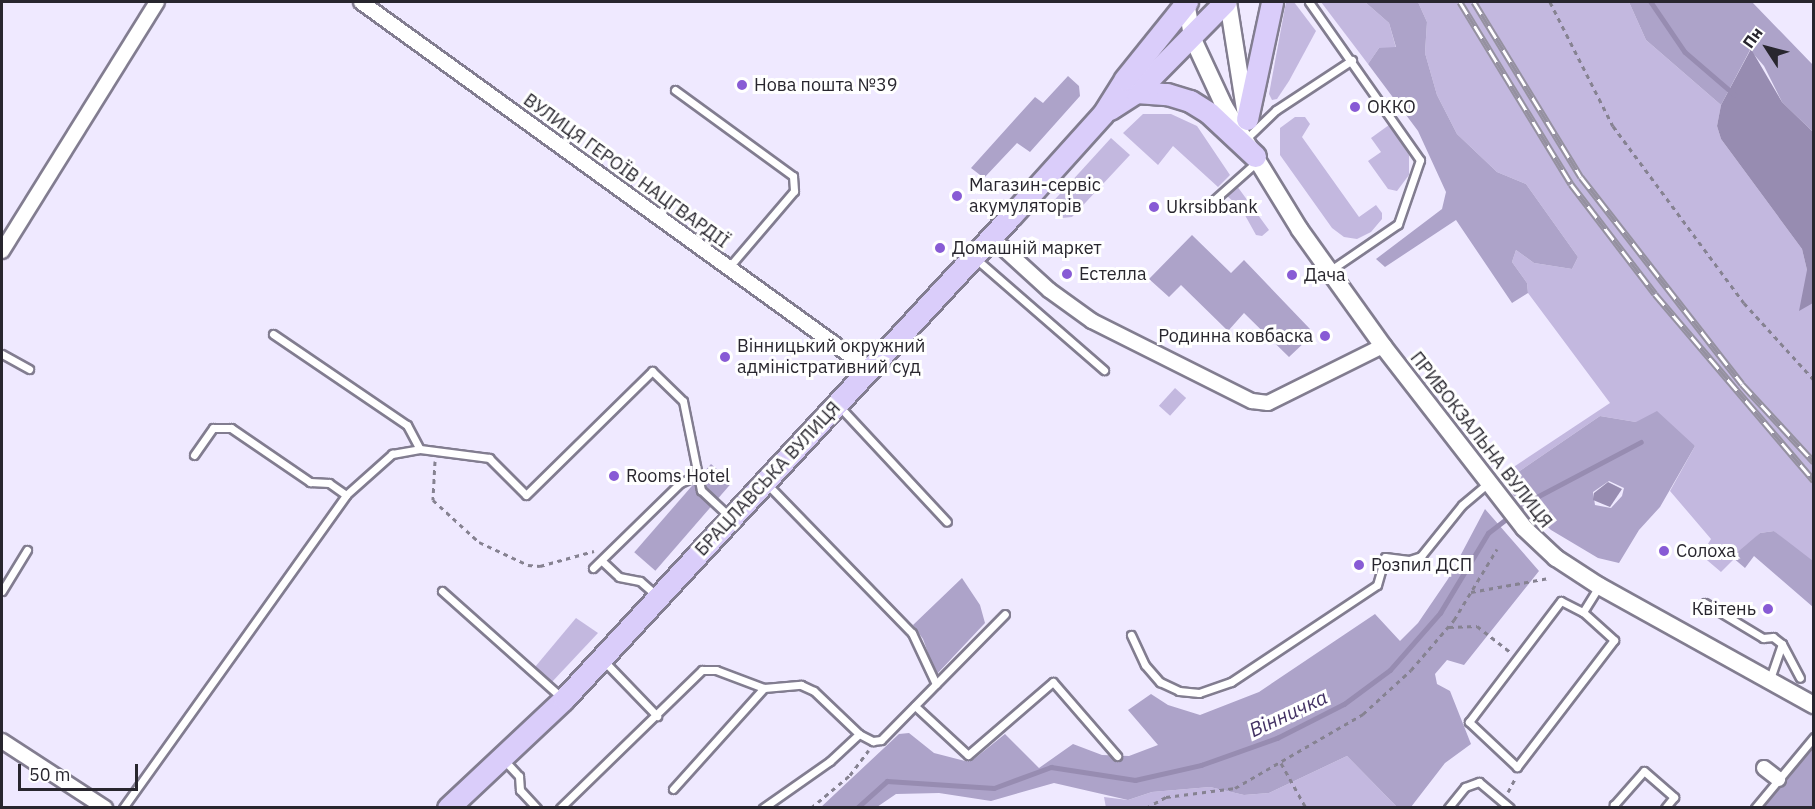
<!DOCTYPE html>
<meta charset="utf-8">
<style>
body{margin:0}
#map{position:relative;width:1815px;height:809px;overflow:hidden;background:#efe9ff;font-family:"IBM Plex Sans",sans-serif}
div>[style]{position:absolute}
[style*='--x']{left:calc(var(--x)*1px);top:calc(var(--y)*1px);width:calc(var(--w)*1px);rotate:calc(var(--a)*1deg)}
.green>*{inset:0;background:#c3b8df;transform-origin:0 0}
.forest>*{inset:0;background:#ada3c9;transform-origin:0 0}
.water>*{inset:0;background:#978cb1}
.stream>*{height:4.5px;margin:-2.25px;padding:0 2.25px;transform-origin:2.25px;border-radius:2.25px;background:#978cb1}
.path>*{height:3px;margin-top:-1.5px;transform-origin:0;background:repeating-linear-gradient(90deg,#868291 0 4.5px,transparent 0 9px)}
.roads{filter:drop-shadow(2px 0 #827d90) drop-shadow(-2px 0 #827d90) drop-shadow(0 2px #827d90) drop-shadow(0 -2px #827d90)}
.service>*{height:7px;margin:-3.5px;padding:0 3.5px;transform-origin:3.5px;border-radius:3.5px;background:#fff}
.minor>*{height:14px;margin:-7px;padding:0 7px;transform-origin:7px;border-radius:7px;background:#fff}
.tertiary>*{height:16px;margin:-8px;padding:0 8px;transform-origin:8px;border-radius:8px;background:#fff}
.primary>*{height:21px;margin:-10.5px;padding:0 10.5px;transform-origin:10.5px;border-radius:10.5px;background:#dacdfa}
.rail>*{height:7px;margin-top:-3.5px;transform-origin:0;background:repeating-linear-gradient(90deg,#fff 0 14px,#9591a0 0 28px);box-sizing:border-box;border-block:2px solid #9591a0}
.dots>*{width:16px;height:16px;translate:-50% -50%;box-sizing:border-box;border:3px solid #fff;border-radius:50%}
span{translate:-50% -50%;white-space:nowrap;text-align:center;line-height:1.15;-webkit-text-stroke:6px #fff;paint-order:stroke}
.poi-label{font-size:18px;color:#28262e}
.left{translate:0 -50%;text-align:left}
.right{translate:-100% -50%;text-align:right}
.street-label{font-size:18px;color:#28262e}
.water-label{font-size:20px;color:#423163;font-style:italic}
.frame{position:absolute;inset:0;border:3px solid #28262e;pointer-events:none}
.north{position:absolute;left:1737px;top:18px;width:60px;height:60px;-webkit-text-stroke:4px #fff;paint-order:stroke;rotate:306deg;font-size:16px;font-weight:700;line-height:24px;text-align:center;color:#28262e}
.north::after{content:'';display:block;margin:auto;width:21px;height:27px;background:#28262e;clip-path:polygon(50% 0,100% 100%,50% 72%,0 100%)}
.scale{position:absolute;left:18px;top:764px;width:120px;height:27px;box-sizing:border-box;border:3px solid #28262e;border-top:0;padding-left:8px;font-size:18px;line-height:21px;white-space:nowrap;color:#28262e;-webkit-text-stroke:4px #fff;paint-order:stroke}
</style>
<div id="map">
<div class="green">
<i style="clip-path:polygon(1286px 2px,1294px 2px,1316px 31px,1289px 81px,1277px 99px,1272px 100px,1269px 94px)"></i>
<i style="clip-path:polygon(1321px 2px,1365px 2px,1389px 23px,1396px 48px,1379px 48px,1368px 64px)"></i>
<i style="clip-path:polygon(1418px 2px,1629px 2px,1646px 40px,1721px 105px,1717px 126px,1721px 139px,1802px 249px,1807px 270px,1813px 272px,1812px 563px,1774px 531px,1760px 533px,1721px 572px,1701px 555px,1711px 539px,1670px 491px,1695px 446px,1636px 422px,1600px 416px,1505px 481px,1506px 472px,1610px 403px,1528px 293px,1527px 283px,1512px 262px,1516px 250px,1534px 263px,1572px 269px,1578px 257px,1526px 184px,1497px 172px,1457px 134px,1437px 95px,1425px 53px,1427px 22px)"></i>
<i style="clip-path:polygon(1143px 114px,1171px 114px,1197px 126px,1230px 175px,1218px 187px,1173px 146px,1158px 165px,1123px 133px)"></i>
<i style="clip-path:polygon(1295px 117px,1305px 117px,1310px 124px,1302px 137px,1359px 217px,1376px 205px,1382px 213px,1382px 219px,1371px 232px,1357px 239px,1344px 237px,1332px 228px,1280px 155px,1280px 128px)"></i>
<i style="clip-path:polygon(1389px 125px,1409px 155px,1409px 175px,1397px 191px,1388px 189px,1368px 161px,1381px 152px,1371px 138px)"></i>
<i style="clip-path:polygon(1111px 138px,1130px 155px,1072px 217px,1062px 218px,1048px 207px)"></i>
<i style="clip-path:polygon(1237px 186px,1269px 230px,1262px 236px,1256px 235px,1241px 208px,1227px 196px)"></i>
<i style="left:1175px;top:388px;width:15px;height:24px;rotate:42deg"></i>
<i style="clip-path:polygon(576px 618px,598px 633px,551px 683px,535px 667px)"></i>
<i style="clip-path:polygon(1347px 756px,1397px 807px,1106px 808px,1104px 797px,1128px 800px,1152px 792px,1210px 787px,1244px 795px,1269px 793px)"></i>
</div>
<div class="forest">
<i style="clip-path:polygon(1365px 2px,1418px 2px,1427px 22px,1425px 53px,1437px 95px,1457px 134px,1497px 172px,1526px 184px,1578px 257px,1572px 269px,1534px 263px,1516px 250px,1512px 262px,1527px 283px,1528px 293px,1512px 303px,1456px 220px,1385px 267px,1376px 259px,1442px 209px,1446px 192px,1418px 131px,1368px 64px,1379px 48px,1396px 47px,1389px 23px)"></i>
<i style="clip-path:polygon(1629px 2px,1752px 2px,1813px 65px,1813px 132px,1782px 102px,1764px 66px,1750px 50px,1721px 105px,1646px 40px)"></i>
<i style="clip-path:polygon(1068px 76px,1079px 86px,1080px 96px,1030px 152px,1017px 143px,984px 178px,971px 168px,1035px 97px,1043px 103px)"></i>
<i style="clip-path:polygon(1192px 235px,1231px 273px,1244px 260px,1310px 329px,1307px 340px,1289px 357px,1244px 313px,1228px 331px,1181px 285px,1169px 297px,1149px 279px)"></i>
<i style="clip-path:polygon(evenodd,1657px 411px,1695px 446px,1660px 507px,1639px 530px,1619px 563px,1598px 558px,1551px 530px,1513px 495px,1505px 481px,1600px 416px,1636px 422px,1657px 411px,1609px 481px,1624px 488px,1622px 496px,1611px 508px,1595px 505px,1593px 492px,1609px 481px)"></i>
<i style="left:711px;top:464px;width:28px;height:117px;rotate:41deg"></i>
<i style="clip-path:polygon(1485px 509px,1539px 571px,1464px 665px,1447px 660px,1435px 674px,1437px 684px,1450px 691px,1471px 744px,1445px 763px,1411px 807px,1397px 807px,1347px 756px,1269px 793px,1244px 795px,1210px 787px,1152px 792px,1128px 800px,1054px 783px,991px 801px,939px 793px,896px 794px,877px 807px,820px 808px,899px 734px,909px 733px,934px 753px,965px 761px,974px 759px,1005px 734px,1039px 768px,1073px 744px,1102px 755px,1129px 756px,1158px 745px,1128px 710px,1151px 694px,1168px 705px,1200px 715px,1259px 692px,1375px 614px,1400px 641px,1418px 623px,1448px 579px)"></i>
<i style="clip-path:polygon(1774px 531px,1813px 561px,1813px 607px,1754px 556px,1745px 568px,1732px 557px,1760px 533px)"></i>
<i style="clip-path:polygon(962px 578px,980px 605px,985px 623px,936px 675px,923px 639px,913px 625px)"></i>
<i style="clip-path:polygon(1813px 736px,1813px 807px,1756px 808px)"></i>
</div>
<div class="water">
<i style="clip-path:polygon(1751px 49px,1782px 102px,1813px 132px,1813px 303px,1799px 311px,1807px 270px,1802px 249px,1721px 139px,1717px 126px,1721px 105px)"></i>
<i style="clip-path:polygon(1608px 482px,1622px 489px,1610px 507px,1593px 500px,1594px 493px)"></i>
</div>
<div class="stream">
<i style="--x:1651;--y:2;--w:60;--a:55.8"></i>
<i style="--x:1685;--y:52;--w:65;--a:40.6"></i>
<i style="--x:857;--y:808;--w:40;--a:-42"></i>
<i style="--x:887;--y:781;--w:107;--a:3.7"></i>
<i style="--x:994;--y:788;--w:61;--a:-20.2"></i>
<i style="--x:1051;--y:767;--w:85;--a:8.8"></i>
<i style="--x:1135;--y:780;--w:68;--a:-12.8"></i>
<i style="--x:1201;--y:765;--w:81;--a:-19.6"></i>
<i style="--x:1277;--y:738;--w:75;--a:-26.9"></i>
<i style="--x:1344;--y:704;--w:57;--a:-36.5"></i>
<i style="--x:1390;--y:670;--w:76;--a:-48.7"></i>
<i style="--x:1440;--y:613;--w:93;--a:-59"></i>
<i style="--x:1488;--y:533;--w:54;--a:-37.5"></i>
<i style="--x:1531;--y:500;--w:124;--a:-27.8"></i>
</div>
<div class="path">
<i style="--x:1550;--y:2;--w:139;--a:63.1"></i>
<i style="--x:1613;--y:126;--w:220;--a:53.5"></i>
<i style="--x:1744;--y:303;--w:104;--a:47.7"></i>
<i style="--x:435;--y:461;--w:39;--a:93"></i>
<i style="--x:433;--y:500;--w:62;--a:42.4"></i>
<i style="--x:479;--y:542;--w:54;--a:25.1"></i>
<i style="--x:528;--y:565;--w:12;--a:5"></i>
<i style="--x:540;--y:566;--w:56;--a:-15.5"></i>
<i style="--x:1471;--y:592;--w:79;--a:-10.2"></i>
<i style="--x:1449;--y:627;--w:28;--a:-2"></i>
<i style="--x:1477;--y:626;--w:41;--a:38"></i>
<i style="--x:1281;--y:763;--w:51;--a:60.9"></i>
<i style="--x:1508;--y:792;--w:17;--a:-62"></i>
<i style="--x:811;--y:808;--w:51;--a:-40.2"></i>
<i style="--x:850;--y:775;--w:31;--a:-53"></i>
<i style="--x:1146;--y:808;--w:23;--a:-29"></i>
<i style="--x:1166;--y:797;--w:70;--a:-7.4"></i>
<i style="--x:1235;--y:788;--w:148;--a:-30"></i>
<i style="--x:1363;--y:714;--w:65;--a:-42.5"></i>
<i style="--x:1411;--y:670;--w:66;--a:-49.3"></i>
<i style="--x:1454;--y:620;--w:83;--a:-58.8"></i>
</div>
<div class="roads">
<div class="service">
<i style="--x:1309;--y:2;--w:193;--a:54.9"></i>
<i style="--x:1420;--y:160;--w:68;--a:109"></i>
<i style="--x:1398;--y:224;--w:83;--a:145.7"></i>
<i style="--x:675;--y:90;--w:146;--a:36.1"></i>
<i style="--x:793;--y:176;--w:15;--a:86"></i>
<i style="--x:794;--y:191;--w:100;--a:130.5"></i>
<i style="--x:1250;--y:135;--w:36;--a:-44"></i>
<i style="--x:1276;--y:110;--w:91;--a:-33.3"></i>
<i style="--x:1215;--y:199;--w:57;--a:-41.5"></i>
<i style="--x:975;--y:258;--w:171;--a:41"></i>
<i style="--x:273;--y:334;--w:162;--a:34.2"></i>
<i style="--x:407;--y:425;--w:27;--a:62"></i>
<i style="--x:2;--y:354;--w:31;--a:29"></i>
<i style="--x:839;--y:406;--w:158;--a:47"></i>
<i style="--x:194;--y:455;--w:33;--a:-55"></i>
<i style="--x:213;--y:428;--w:18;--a:0"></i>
<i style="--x:231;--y:428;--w:96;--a:34.4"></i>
<i style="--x:310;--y:482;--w:19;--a:3"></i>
<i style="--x:329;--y:483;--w:21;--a:35"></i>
<i style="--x:767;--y:484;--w:208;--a:45.8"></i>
<i style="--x:912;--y:633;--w:56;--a:64.8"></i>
<i style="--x:936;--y:684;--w:98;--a:-45.4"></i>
<i style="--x:602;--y:561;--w:23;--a:43"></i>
<i style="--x:619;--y:577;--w:21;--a:11"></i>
<i style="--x:640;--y:581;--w:21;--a:41"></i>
<i style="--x:593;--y:568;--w:122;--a:-44.3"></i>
<i style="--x:680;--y:483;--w:17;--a:-24"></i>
<i style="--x:2;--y:591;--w:48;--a:-58.6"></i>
<i style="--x:442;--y:591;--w:161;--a:41.7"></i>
<i style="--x:1705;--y:603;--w:68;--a:31.1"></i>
<i style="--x:1763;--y:638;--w:10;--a:-6"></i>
<i style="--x:1773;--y:637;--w:11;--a:38"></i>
<i style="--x:1782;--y:644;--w:37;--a:109"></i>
<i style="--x:1583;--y:612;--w:42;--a:42.1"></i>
<i style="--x:1614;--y:640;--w:160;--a:127.4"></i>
<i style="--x:1517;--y:767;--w:66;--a:-136.8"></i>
<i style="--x:1469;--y:722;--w:152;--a:-52.8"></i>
<i style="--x:1561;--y:601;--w:25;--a:27"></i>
<i style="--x:1583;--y:612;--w:31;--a:-58"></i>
<i style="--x:1131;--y:635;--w:33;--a:65"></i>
<i style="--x:1145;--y:665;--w:23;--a:49"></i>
<i style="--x:1160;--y:682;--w:21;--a:25"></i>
<i style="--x:1179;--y:691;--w:20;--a:6"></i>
<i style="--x:1199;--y:693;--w:34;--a:-19"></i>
<i style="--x:1231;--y:682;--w:175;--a:-33.6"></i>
<i style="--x:1377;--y:585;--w:29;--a:-74"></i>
<i style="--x:1385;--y:557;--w:24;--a:7"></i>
<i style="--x:1409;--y:560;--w:13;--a:-18"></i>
<i style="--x:1421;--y:556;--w:65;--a:-51.2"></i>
<i style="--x:1462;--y:505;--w:34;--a:-40"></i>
<i style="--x:1782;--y:644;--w:38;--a:62"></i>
<i style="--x:603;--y:660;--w:78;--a:46"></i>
<i style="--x:915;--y:706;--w:72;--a:42.8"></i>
<i style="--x:968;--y:755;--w:112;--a:-40.7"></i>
<i style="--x:1053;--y:682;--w:98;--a:49.1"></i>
<i style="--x:859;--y:734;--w:16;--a:27"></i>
<i style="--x:873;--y:741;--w:8;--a:-7"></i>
<i style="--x:881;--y:740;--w:78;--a:-45.5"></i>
<i style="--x:504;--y:760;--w:22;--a:47"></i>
<i style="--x:519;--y:776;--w:14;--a:86"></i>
<i style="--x:520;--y:790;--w:25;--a:47"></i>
<i style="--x:673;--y:789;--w:136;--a:-48"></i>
<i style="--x:764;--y:688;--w:37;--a:-5"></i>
<i style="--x:801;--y:685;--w:14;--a:25"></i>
<i style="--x:814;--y:691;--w:62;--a:43.7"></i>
<i style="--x:859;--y:734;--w:40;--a:137"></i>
<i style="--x:830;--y:761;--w:82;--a:145"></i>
<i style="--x:123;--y:808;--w:384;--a:-54.5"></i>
<i style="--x:346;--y:495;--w:62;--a:-41.7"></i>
<i style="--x:392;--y:454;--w:28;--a:-10"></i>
<i style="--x:420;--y:449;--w:70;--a:7.4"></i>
<i style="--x:489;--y:458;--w:52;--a:45"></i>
<i style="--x:526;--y:495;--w:177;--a:-44.5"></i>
<i style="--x:652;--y:371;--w:43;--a:44.1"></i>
<i style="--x:683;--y:401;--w:91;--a:78.6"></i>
<i style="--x:701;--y:490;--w:40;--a:43"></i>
<i style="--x:560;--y:808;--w:198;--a:-44.2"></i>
<i style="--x:702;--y:670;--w:14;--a:0"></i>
<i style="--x:716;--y:670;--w:51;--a:20.6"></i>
<i style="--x:1448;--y:808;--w:27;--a:-51"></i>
<i style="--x:1465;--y:787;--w:15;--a:-20"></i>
<i style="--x:1479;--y:782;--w:40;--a:40"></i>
<i style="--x:1616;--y:808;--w:4;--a:-124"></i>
<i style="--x:1614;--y:805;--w:45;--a:-48.6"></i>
<i style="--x:1644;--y:771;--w:40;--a:41"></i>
<i style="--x:1674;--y:797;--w:14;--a:129"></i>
<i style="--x:1755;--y:808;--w:92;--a:-50.3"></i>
</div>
<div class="minor">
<i style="--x:361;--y:2;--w:627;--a:35.85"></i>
<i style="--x:991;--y:237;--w:79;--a:42.4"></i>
<i style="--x:1049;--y:290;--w:53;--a:35.8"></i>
<i style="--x:1092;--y:321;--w:179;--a:26.6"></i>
<i style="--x:1252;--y:401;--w:16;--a:7"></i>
<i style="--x:1268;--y:403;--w:128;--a:-26.4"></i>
<i style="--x:2;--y:251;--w:293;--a:-58.1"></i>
<i style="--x:2;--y:741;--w:123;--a:33"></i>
<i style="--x:1764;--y:768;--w:18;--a:38"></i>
</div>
<div class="tertiary">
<i style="--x:1186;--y:2;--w:36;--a:80"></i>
<i style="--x:1192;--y:37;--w:76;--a:65.1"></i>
<i style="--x:1224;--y:106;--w:145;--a:58.5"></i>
<i style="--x:1300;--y:230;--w:143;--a:54.4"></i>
<i style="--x:1383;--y:346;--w:230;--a:52.2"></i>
<i style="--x:1524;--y:528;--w:44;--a:43.2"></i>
<i style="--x:1556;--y:558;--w:51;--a:33.1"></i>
<i style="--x:1599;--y:586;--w:246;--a:29"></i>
<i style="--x:1228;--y:2;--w:115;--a:81"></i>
</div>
<div class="primary">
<i style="--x:1136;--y:92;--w:31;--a:4"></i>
<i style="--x:1167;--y:94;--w:24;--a:17"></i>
<i style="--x:1190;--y:101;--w:22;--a:32"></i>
<i style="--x:1209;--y:113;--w:63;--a:43.1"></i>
<i style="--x:1110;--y:109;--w:31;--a:-33"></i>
<i style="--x:1136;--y:92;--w:127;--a:-45.3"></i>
<i style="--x:1247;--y:119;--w:120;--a:-77.9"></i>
<i style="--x:448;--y:808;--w:159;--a:-43.2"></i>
<i style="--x:564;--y:699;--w:658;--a:-47.22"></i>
<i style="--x:1011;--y:216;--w:137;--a:-48"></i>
<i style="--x:1103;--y:114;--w:41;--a:-57.8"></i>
<i style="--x:1125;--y:79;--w:99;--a:-51.2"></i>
</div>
</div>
<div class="rail">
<i style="--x:1460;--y:2;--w:213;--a:58.6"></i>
<i style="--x:1571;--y:184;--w:138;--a:52.6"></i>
<i style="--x:1655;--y:294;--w:245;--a:49.6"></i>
<i style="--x:1474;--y:2;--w:205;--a:58.6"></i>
<i style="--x:1581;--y:177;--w:262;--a:52.1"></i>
<i style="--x:1742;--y:384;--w:106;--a:47.3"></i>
</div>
<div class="dots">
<i style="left:742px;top:85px;background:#885bd5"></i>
<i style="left:1355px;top:107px;background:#885bd5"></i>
<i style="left:957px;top:196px;background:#885bd5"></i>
<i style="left:1154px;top:207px;background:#885bd5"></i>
<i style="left:940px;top:248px;background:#885bd5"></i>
<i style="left:1067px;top:274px;background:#885bd5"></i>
<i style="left:1292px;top:275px;background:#885bd5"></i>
<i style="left:1325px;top:336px;background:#885bd5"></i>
<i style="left:725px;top:357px;background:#885bd5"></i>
<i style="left:614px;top:476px;background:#885bd5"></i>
<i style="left:1664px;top:551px;background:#885bd5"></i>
<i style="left:1359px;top:565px;background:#885bd5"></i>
<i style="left:1768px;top:609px;background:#885bd5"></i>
</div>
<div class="poi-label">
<span class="left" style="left:754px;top:85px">Нова пошта №39</span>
<span class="left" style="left:1367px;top:107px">ОККО</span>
<span class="left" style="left:969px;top:196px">Магазин-сервіс<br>акумуляторів</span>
<span class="left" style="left:1166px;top:207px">Ukrsibbank</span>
<span class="left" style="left:952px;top:248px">Домашній маркет</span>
<span class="left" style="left:1079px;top:274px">Естелла</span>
<span class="left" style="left:1304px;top:275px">Дача</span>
<span class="right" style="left:1313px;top:336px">Родинна ковбаска</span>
<span class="left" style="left:737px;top:357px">Вінницький окружний<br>адміністративний суд</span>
<span class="left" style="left:626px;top:476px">Rooms Hotel</span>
<span class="left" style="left:1676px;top:551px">Солоха</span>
<span class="left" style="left:1371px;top:565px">Розпил ДСП</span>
<span class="right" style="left:1756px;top:609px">Квітень</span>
</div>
<div class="street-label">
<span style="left:626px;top:171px;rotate:36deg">ВУЛИЦЯ ГЕРОЇВ НАЦГВАРДІЇ</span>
<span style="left:1481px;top:440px;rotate:52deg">ПРИВОКЗАЛЬНА ВУЛИЦЯ</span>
<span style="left:768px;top:479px;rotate:-47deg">БРАЦЛАВСЬКА ВУЛИЦЯ</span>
</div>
<div class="water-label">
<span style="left:1288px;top:713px;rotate:-25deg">Вінничка</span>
</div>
<div class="frame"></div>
<div class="north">Пн</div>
<div class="scale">50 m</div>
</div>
